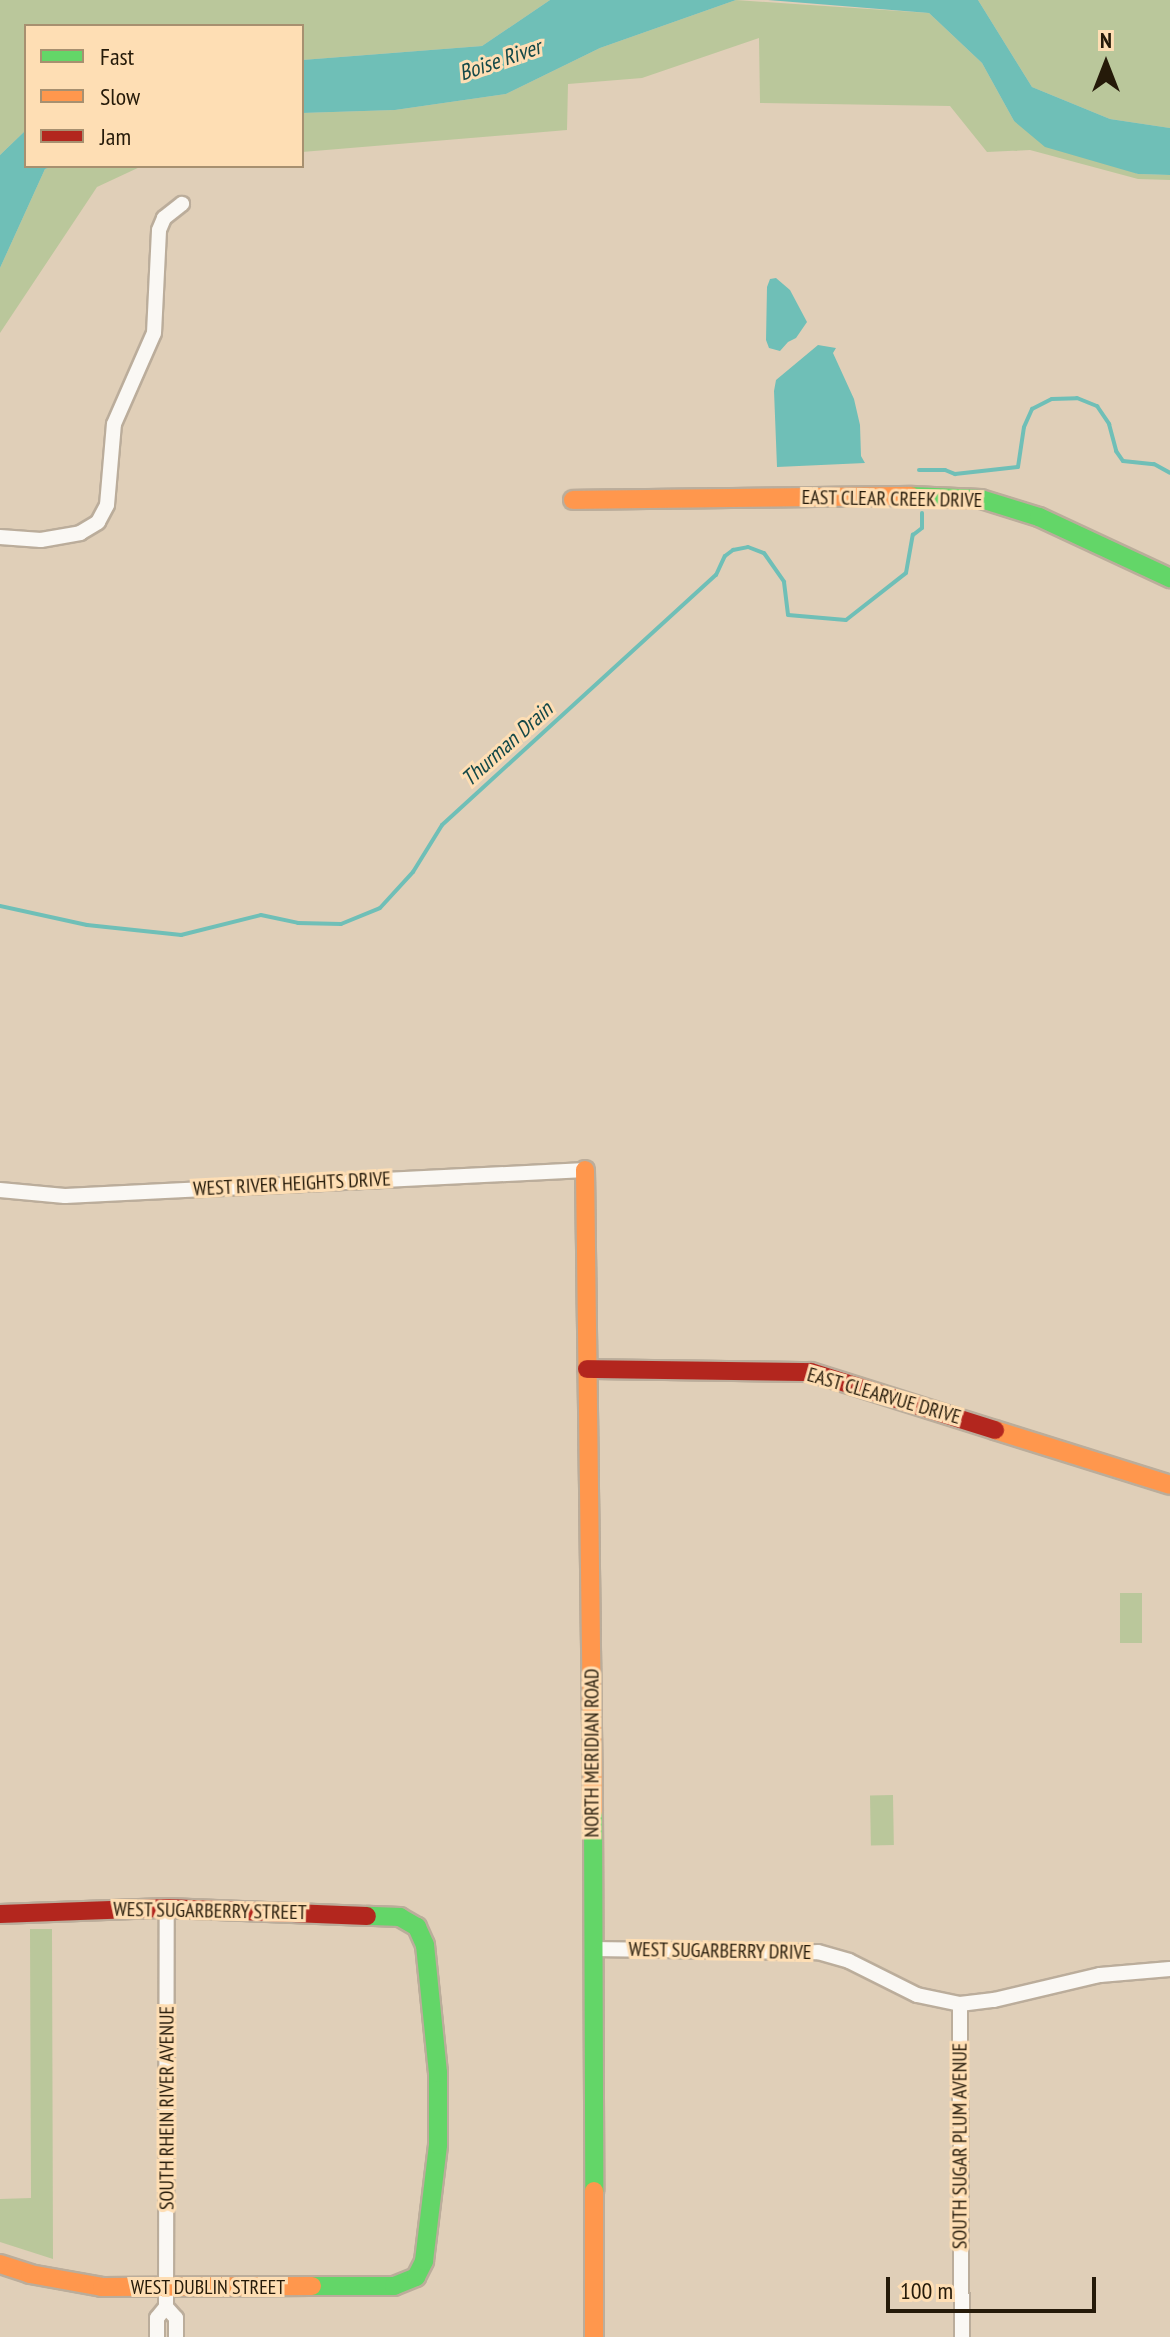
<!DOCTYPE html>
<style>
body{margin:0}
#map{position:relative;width:1170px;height:2337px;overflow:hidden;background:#e0cfb8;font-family:"PT Sans Narrow",sans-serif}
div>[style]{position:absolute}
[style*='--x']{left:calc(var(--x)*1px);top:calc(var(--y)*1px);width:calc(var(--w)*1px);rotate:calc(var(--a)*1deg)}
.green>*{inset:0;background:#bac79b;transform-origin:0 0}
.water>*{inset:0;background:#6fbfb7}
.stream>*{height:4px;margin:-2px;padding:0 2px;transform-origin:2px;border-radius:2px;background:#6fbfb7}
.roads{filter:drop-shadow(2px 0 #bbad9b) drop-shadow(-2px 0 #bbad9b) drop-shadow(0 2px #bbad9b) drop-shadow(0 -2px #bbad9b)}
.street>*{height:14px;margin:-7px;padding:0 7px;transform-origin:7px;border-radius:7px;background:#faf8f4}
.fast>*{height:18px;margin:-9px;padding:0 9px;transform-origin:9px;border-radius:9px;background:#63d668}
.slow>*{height:18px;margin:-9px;padding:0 9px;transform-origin:9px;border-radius:9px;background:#ff974d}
.jam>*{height:18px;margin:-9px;padding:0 9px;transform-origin:9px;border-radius:9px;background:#b3261e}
span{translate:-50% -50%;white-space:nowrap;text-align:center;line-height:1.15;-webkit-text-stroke:6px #fedeb4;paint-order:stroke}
.street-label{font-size:20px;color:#251a09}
.water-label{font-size:22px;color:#134848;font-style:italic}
.legend{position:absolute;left:24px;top:24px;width:280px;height:144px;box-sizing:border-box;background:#fedeb4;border:2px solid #a79070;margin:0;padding:10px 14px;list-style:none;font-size:24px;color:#251a09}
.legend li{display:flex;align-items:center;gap:16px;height:40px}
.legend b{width:40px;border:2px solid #a79070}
.north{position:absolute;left:1066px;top:24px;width:80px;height:80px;-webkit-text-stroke:6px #fedeb4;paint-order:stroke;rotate:0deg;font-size:22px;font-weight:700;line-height:32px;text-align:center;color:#251a09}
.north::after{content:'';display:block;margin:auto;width:28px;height:36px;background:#251a09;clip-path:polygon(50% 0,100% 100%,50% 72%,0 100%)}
.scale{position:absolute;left:886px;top:2277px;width:210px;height:36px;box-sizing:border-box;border:4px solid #251a09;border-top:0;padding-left:10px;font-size:24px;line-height:28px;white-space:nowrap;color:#251a09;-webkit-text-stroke:6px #fedeb4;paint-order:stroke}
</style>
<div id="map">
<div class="green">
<i style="clip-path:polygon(0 0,550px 0,482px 46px,302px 60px,302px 26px,26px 26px,26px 130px,0 155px)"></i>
<i style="clip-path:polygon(736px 0,929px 13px,982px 63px,1014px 121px,1138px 174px,1170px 175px,1170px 180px,1138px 179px,1030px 150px,987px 152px,950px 106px,760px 103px,759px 38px,642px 78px,568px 84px,567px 130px,302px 152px,302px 113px,395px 110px,506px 94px,600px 48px)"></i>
<i style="clip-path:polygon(978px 0,1170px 0,1170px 128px,1110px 119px,1032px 87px)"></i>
<i style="clip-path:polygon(54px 166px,142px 166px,97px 187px,0 333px,0 268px,45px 169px)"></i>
<i style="left:1120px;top:1593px;width:22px;height:50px"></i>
<i style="left:893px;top:1795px;width:50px;height:23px;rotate:89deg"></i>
<i style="clip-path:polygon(30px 1929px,52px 1929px,53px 2259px,0 2242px,0 2199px,31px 2198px)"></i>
</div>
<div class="water">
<i style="clip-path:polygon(550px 0,736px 0,600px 48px,506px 94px,395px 110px,302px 113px,302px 60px,482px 46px)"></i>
<i style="clip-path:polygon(768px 0,978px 0,1032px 87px,1110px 119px,1170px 128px,1170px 175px,1138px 174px,1045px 147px,1014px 121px,982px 63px,929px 13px)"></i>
<i style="clip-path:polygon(26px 130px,26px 166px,54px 166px,45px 169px,0 268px,0 155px)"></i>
<i style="clip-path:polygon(776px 278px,790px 290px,807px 322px,796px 338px,788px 342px,780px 351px,769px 348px,766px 340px,767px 287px,770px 279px)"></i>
<i style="clip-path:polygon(818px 345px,836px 348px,833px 353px,854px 399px,860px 425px,861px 456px,865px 463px,777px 467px,774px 391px,776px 380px)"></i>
</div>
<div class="stream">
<i style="--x:919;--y:470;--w:26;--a:0"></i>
<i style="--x:945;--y:470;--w:11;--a:22"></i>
<i style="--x:955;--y:474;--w:63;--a:-6.3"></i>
<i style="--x:1018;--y:467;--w:40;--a:-81.5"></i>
<i style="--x:1024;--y:427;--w:20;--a:-66"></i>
<i style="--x:1032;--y:409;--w:22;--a:-27"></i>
<i style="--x:1052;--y:399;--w:25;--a:-2"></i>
<i style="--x:1077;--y:398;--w:22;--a:22"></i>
<i style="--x:1097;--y:406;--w:22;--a:56"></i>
<i style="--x:1109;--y:424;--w:28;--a:75"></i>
<i style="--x:1116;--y:451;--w:12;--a:55"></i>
<i style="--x:1123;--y:461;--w:31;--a:6"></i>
<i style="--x:1154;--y:464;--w:18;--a:29"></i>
<i style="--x:0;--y:906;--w:89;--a:12.3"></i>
<i style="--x:87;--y:925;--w:95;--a:6.1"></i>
<i style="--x:181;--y:935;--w:82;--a:-14"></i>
<i style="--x:261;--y:915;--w:38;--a:12"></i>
<i style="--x:298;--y:923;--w:43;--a:1.3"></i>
<i style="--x:341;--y:924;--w:42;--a:-22.3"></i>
<i style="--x:380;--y:908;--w:49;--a:-47.5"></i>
<i style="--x:413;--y:872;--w:55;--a:-58.3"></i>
<i style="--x:442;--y:825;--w:371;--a:-42.4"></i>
<i style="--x:716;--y:575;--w:21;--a:-65"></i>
<i style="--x:725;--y:556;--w:10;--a:-37"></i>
<i style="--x:733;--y:550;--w:15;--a:-11"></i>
<i style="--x:748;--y:547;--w:17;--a:21"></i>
<i style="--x:764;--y:553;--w:35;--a:55"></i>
<i style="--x:784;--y:582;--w:33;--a:83"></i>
<i style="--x:788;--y:615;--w:58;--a:4.9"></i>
<i style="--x:846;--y:620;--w:76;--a:-38.1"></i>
<i style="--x:906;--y:573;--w:39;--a:-80"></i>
<i style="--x:913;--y:535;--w:11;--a:-38"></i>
<i style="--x:922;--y:528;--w:15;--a:-90"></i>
</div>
<div class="roads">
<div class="street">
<i style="--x:0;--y:537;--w:41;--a:4.2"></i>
<i style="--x:41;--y:540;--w:40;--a:-10"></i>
<i style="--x:80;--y:533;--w:21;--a:-31"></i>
<i style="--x:98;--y:522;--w:19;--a:-62"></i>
<i style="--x:107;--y:505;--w:81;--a:-85.1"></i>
<i style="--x:114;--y:424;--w:99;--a:-66.3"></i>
<i style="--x:154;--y:333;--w:103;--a:-87.2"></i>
<i style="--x:159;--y:230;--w:13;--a:-67"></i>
<i style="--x:164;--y:218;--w:23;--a:-38"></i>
<i style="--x:0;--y:1190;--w:65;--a:5.3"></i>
<i style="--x:65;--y:1196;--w:521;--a:-2.86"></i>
<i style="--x:593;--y:1949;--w:225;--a:0.8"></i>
<i style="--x:818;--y:1952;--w:32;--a:16"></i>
<i style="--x:849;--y:1961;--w:76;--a:26.6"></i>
<i style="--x:917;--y:1995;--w:44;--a:11.8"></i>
<i style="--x:960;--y:2004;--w:34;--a:-7"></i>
<i style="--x:994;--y:2000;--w:109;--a:-13.3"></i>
<i style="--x:1100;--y:1975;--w:70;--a:-4.9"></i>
<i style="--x:960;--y:2004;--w:333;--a:89.7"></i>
<i style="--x:166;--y:2307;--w:399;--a:-89.9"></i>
<i style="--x:157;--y:2337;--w:19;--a:-90"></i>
<i style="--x:157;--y:2318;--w:14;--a:-51"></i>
<i style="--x:166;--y:2307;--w:15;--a:48"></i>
<i style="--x:176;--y:2318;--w:19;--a:90"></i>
</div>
<div class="fast">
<i style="--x:911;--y:496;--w:70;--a:2.5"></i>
<i style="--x:981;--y:499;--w:61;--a:17.2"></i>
<i style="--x:1039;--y:517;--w:145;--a:25"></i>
<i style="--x:593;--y:1811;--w:380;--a:89.8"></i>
<i style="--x:312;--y:2286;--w:82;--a:0"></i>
<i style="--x:394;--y:2286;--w:24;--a:-22"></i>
<i style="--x:416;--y:2277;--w:18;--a:-63"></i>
<i style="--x:424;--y:2261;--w:117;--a:-83.1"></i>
<i style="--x:438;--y:2145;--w:72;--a:-90"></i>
<i style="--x:438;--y:2073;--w:129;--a:-95.8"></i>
<i style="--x:425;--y:1945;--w:20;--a:-114"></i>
<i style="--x:417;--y:1927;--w:20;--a:-150"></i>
<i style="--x:400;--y:1917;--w:33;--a:-178"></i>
</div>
<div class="slow">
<i style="--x:573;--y:500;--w:338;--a:-0.7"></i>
<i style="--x:585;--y:1170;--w:641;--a:89.28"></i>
<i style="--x:995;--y:1430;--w:183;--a:17.4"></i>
<i style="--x:594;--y:2191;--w:146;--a:90"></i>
<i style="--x:0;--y:2264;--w:32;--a:18"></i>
<i style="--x:30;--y:2274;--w:73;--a:10.2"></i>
<i style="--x:102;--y:2287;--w:210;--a:-0.3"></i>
</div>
<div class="jam">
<i style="--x:587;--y:1369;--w:224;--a:0.8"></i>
<i style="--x:811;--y:1372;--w:193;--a:17.5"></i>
<i style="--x:0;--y:1914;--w:167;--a:-2.1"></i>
<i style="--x:167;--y:1908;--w:200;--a:2.3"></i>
</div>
</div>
<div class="street-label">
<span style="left:892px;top:499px;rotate:1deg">EAST CLEAR CREEK DRIVE</span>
<span style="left:292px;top:1184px;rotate:-3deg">WEST RIVER HEIGHTS DRIVE</span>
<span style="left:884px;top:1396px;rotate:16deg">EAST CLEARVUE DRIVE</span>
<span style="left:592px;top:1753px;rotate:-90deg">NORTH MERIDIAN ROAD</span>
<span style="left:210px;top:1911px;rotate:1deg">WEST SUGARBERRY STREET</span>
<span style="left:720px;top:1951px;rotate:1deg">WEST SUGARBERRY DRIVE</span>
<span style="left:167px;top:2108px;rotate:-90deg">SOUTH RHEIN RIVER AVENUE</span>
<span style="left:960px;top:2146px;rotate:-90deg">SOUTH SUGAR PLUM AVENUE</span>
<span style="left:208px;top:2287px">WEST DUBLIN STREET</span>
</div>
<div class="water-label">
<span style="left:500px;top:60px;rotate:-19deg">Boise River</span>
<span style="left:507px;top:744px;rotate:-42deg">Thurman Drain</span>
</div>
<ul class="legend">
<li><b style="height:10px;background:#63d668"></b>Fast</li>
<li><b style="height:10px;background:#ff974d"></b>Slow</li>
<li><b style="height:10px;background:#b3261e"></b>Jam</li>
</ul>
<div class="north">N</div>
<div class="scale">100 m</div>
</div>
